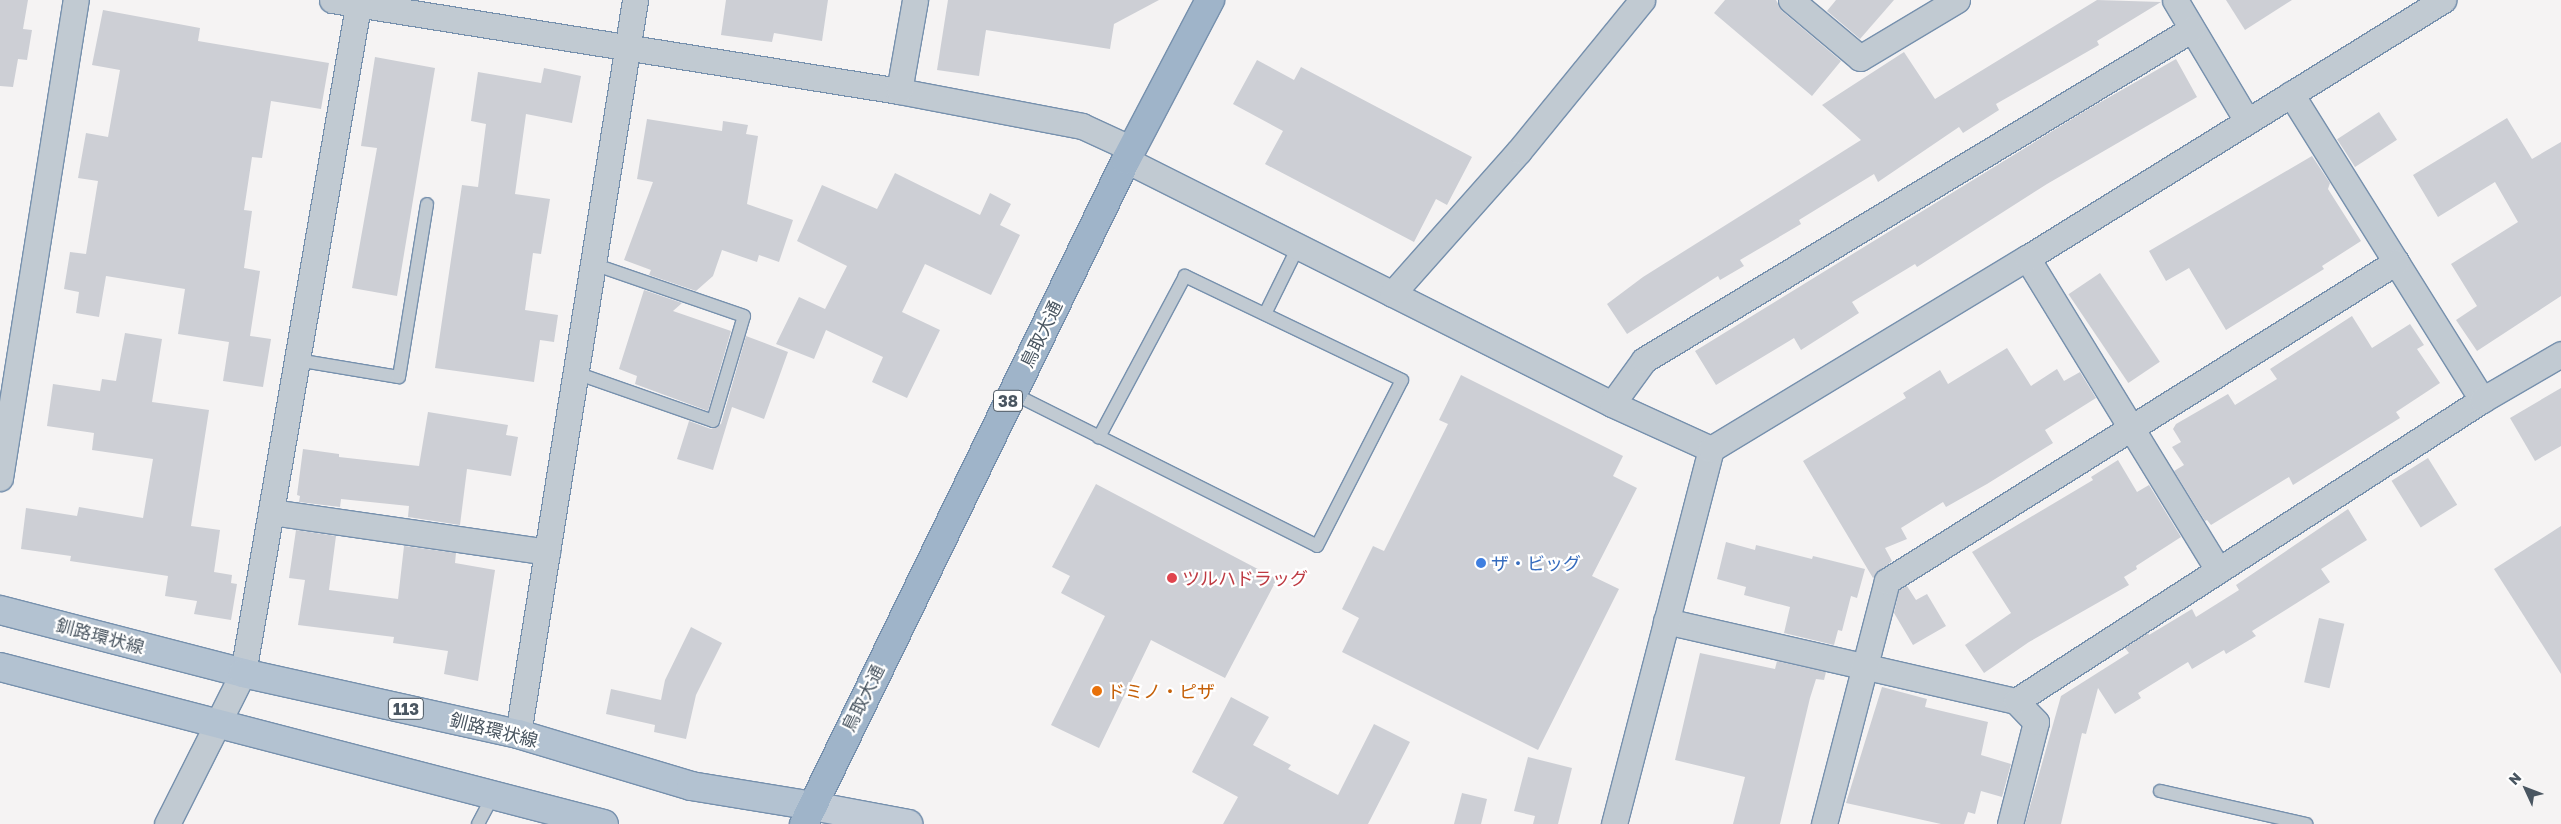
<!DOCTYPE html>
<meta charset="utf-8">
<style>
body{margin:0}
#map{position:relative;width:2561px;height:824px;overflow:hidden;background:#f5f3f3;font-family:"Golos Text","Noto Sans JP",sans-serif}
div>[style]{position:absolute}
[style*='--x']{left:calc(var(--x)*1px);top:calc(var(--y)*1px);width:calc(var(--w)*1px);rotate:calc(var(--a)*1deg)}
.building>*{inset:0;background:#cdcfd5;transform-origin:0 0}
.roads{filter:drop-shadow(1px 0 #7690ad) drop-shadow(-1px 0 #7690ad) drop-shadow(0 1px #7690ad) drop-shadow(0 -1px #7690ad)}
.service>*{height:12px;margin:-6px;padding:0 6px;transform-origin:6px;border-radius:6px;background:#c1cad2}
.minor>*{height:25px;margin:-12.5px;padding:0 12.5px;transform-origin:12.5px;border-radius:12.5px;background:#c1cad2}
.secondary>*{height:28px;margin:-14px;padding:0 14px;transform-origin:14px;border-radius:14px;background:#c1cbd6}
.primary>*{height:28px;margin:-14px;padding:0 14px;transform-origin:14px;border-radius:14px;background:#b3c2d1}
.trunk>*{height:28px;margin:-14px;padding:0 14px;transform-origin:14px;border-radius:14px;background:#9fb4c9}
.dots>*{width:14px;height:14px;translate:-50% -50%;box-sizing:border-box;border:2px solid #fff;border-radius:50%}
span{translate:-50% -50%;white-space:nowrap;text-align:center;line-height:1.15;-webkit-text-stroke:4.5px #fff;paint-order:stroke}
.shield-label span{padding:1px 4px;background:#fff;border:1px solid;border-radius:4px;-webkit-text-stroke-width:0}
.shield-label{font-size:16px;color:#4a5661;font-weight:700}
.street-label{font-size:18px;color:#4a5661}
.shop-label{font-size:18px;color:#366cbe}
.left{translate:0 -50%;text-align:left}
.health-label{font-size:18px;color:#be3a42}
.food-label{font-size:18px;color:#c56008}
.north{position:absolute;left:2501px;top:764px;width:50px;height:50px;-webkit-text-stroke:4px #fff;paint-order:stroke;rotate:313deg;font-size:14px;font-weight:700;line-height:20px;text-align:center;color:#4a5661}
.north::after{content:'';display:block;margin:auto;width:18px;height:22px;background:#4a5661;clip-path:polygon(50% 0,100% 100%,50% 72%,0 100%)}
</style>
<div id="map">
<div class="building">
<i style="clip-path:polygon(0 0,28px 0,23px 29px,32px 30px,27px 60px,18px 59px,13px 87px,0 86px)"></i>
<i style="clip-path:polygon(726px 0,828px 0,822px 41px,774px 33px,772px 42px,721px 35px)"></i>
<i style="clip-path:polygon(948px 0,1159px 0,1114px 24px,1110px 49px,986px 30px,979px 76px,937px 70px)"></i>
<i style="clip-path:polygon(1725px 0,1776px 0,1782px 11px,1841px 61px,1812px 96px,1714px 13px)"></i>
<i style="clip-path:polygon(1836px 0,1894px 0,1860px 39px,1827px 11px)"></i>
<i style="clip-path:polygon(2097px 0,2161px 2px,2097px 41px,2099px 45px,1996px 104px,1999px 110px,1963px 133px,1959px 127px,1878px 182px,1874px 174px,1799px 220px,1801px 224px,1740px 260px,1744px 266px,1720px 280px,1718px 276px,1627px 334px,1607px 304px,1643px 277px,1861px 140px,1822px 105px,1904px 52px,1935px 99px)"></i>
<i style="clip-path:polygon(2226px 0,2292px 0,2245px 30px)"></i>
<i style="clip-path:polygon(103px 10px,200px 28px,198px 41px,329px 63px,321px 109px,271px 101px,262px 158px,252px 157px,244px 210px,252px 211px,244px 268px,260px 271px,250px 336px,271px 339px,263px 387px,223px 381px,229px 342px,178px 334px,185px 289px,106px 276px,99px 317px,76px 313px,79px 292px,64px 289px,70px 252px,86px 254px,98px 181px,78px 178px,86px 133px,108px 137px,120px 70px,92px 65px)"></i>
<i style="clip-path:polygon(375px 57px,435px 68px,397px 296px,352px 288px,377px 148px,361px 146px)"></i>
<i style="clip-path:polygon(2176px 59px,2197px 97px,2047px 184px,1917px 267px,1915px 264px,1852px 302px,1859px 313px,1801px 350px,1794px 338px,1716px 385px,1695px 351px,2085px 111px)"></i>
<i style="clip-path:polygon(1257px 60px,1294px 80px,1301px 67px,1472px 157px,1447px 205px,1436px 199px,1414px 242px,1265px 164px,1283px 131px,1233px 104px)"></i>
<i style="clip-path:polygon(544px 68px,581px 76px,572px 123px,526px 114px,515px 194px,550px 199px,541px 254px,533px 253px,525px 310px,558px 315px,554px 342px,540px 340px,534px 382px,435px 368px,462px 185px,478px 187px,486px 124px,471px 121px,478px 72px,541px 83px)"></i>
<i style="left:2379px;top:112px;width:33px;height:50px;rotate:57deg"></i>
<i style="clip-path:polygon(2507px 118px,2532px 159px,2561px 142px,2561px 296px,2477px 351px,2456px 320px,2477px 306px,2451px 264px,2518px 222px,2495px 182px,2438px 217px,2413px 175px)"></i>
<i style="clip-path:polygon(647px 119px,722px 131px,723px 121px,748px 125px,746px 134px,758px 136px,747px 204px,793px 220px,779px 262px,759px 255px,757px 262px,722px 250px,713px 276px,696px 291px,649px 275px,651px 270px,624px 260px,653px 182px,637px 179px)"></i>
<i style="clip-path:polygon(2312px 156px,2330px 183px,2328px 189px,2361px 241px,2322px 266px,2324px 269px,2226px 330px,2189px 268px,2166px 281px,2149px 251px)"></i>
<i style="clip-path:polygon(895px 173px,980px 215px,990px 193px,1011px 204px,1000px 225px,1020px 235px,991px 295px,925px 264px,902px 312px,940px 330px,907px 398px,872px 382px,883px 357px,826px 330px,814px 359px,776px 344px,799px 297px,825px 309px,847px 266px,797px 241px,822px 185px,877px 209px)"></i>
<i style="left:2100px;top:273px;width:107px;height:38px;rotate:56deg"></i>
<i style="clip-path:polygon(644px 290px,682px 303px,673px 311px,731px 331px,708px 411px,635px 384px,637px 376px,619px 369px)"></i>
<i style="clip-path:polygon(2352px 316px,2372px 348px,2410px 324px,2424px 345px,2417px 349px,2440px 383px,2396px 412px,2400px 418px,2293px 485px,2289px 477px,2211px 525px,2207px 520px,2205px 521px,2174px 471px,2184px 465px,2172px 447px,2181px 442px,2173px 429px,2176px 424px,2228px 394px,2235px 405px,2277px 379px,2270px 369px)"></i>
<i style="clip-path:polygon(125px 333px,162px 339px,152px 402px,209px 410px,191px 526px,220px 530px,214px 572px,232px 575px,231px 583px,237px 584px,231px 620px,194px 614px,197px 601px,165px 596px,168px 576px,70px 561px,71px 556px,21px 549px,26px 508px,77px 516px,79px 507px,143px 518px,153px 459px,92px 450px,94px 433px,47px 426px,53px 384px,100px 391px,102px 379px,116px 381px)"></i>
<i style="clip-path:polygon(746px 336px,788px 352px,764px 419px,732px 407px,713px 470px,677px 459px,689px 421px,711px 429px,721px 424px)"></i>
<i style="clip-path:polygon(2007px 348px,2031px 386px,2057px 369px,2064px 381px,2080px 372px,2096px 398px,2045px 430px,2053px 443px,1987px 484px,1946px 507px,1943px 502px,1901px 528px,1907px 539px,1885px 548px,1892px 561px,1873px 578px,1803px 461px,1906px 398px,1903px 393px,1940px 370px,1948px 384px)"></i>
<i style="clip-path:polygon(1461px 375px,1623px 456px,1613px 476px,1637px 488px,1592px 576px,1619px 589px,1538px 750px,1342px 652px,1359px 618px,1342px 609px,1373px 546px,1384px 551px,1448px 424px,1439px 420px)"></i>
<i style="clip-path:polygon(2561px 388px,2561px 446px,2535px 461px,2510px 418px)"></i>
<i style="clip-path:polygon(428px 412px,508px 425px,506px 435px,518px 437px,511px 476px,467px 469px,460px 525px,408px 517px,409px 506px,341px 499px,340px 507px,299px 502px,300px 496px,297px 495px,303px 449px,339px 454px,339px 457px,419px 466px)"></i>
<i style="left:2428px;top:458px;width:55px;height:43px;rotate:58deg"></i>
<i style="clip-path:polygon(2118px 460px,2137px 492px,2149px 485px,2181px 537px,2136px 566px,2137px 569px,2124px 577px,2129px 585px,2029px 642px,1984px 673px,1965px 645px,2011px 613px,1972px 552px,2093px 480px,2091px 477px)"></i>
<i style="clip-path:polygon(1096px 484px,1277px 579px,1225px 678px,1151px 640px,1099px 748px,1051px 725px,1105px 616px,1061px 593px,1070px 576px,1052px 567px)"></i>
<i style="clip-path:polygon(2348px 509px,2367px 540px,2321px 569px,2330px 582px,2252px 631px,2256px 636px,2226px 654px,2224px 650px,2192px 669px,2188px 662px,2138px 693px,2141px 698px,2115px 714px,2098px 688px,2086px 734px,2082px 733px,2061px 824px,2025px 824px,2061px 696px,2129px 653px,2125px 648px,2148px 633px,2149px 635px,2192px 609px,2196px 617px,2239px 590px,2236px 585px)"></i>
<i style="clip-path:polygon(2561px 526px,2561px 674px,2494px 569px)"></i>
<i style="clip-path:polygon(296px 530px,336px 536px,329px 590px,398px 599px,404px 546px,456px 553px,455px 563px,495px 570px,478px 681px,444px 674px,448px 651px,393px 643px,394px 637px,298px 625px,305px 580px,289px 578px)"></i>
<i style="clip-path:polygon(1726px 542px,1755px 550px,1756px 545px,1812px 559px,1813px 556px,1865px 569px,1857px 598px,1851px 596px,1842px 631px,1838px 630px,1834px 645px,1784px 633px,1790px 607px,1744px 595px,1746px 587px,1717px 579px)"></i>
<i style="clip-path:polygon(1907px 586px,1916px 600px,1927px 594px,1946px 626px,1913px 645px,1894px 613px,1899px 590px)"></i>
<i style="left:2319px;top:618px;width:26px;height:66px;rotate:13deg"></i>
<i style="clip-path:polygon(691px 627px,722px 643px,696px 695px,686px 739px,654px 732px,655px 725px,606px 714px,611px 689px,661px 700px,665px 680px)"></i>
<i style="clip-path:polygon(1700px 653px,1775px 669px,1777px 661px,1826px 672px,1824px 680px,1816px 679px,1810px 698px,1780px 824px,1733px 824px,1745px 777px,1675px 760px)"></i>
<i style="clip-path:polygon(1882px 687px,1927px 699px,1925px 707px,1988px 722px,1981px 755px,2011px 764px,2002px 797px,1981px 791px,1975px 814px,1968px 812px,1964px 824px,1941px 824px,1846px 803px)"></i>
<i style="clip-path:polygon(1231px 697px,1269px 717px,1253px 745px,1291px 765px,1288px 769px,1338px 795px,1374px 724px,1410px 742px,1368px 824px,1223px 824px,1238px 797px,1192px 772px)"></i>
<i style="clip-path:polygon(1528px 757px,1572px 768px,1558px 824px,1533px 824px,1535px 816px,1514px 811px)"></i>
<i style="clip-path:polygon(1462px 793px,1487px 799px,1481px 824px,1454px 824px)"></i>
</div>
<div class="roads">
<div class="service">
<i style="--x:1265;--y:314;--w:75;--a:-63.8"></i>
<i style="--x:297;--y:360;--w:103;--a:9.5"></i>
<i style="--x:399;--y:377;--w:175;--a:-80.8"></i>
<i style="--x:576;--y:373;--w:145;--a:19.3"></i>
<i style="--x:713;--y:421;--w:109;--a:-73.6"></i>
<i style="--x:744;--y:316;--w:160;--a:-161"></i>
<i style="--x:1012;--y:393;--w:341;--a:26.6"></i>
<i style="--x:1317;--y:546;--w:186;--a:-62.9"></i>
<i style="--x:1402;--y:380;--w:241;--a:-154.4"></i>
<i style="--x:1185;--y:276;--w:183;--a:118.1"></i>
<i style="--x:2160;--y:791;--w:150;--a:12.7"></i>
<i style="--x:478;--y:824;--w:34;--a:-62"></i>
</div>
<div class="minor">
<i style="--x:332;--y:0;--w:574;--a:9.12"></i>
<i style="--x:899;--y:91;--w:186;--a:10.8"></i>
<i style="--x:1082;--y:126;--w:55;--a:24.7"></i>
<i style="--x:1791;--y:0;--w:90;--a:40"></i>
<i style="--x:1860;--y:58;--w:113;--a:-30.9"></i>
<i style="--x:2175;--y:0;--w:141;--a:59.2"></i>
<i style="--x:899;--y:91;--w:92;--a:-80"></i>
<i style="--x:2291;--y:94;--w:361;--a:58"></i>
<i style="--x:1126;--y:160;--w:544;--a:26.66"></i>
<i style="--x:1612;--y:404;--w:109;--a:24.4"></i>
<i style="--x:2027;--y:258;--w:366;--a:58.5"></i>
<i style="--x:1392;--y:294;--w:191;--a:-48.4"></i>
<i style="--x:1519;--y:151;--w:195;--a:-50.8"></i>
<i style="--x:1612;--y:404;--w:54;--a:-54"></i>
<i style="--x:1644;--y:360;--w:640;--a:-31.13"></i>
<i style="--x:0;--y:478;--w:484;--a:-81"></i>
<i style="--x:271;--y:512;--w:279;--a:8.2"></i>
<i style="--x:1666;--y:621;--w:359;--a:12.9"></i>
<i style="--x:518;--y:734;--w:743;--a:-80.94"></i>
<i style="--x:167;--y:824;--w:169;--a:-63.3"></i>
<i style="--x:243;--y:673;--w:683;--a:-80.22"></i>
<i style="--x:1614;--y:824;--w:387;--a:-75.5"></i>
<i style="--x:1711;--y:449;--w:369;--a:-31.2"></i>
<i style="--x:2027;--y:258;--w:490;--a:-31.8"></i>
<i style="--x:1824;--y:824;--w:251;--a:-75.5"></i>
<i style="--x:1887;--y:581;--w:601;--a:-32.08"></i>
<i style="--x:2010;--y:824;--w:105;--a:-75.7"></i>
<i style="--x:2036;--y:722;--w:29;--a:-134"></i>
<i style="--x:2016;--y:701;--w:555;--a:-32.86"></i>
<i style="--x:2482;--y:400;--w:91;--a:-30.2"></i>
</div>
<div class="secondary">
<i style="--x:813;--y:806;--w:97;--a:10.7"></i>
</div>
<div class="primary">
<i style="--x:0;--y:610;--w:251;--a:14.5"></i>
<i style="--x:243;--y:673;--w:282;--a:12.5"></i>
<i style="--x:518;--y:734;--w:181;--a:16.7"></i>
<i style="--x:691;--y:786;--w:124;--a:9.3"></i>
<i style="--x:0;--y:667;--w:624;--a:14.57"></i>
</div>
<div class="trunk">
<i style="--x:804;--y:824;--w:738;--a:-64.13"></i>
<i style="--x:1126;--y:160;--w:181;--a:-62.3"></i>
</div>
</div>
<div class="dots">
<i style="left:1481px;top:563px;background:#3f7fe0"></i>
<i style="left:1172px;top:578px;background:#e0444e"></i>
<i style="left:1097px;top:691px;background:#e8710a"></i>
</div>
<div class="shield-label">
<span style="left:1008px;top:401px">38</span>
<span style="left:406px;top:709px">113</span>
</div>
<div class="street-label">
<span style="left:1041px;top:334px;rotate:-64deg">鳥取大通</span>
<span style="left:100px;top:636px;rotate:15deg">釧路環状線</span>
<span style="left:863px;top:698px;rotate:-64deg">鳥取大通</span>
<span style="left:494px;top:730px;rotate:14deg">釧路環状線</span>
</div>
<div class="shop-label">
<span class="left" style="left:1491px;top:563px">ザ・ビッグ</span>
</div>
<div class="health-label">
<span class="left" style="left:1182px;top:578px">ツルハドラッグ</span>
</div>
<div class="food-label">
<span class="left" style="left:1107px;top:691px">ドミノ・ピザ</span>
</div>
<div class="north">N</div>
</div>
